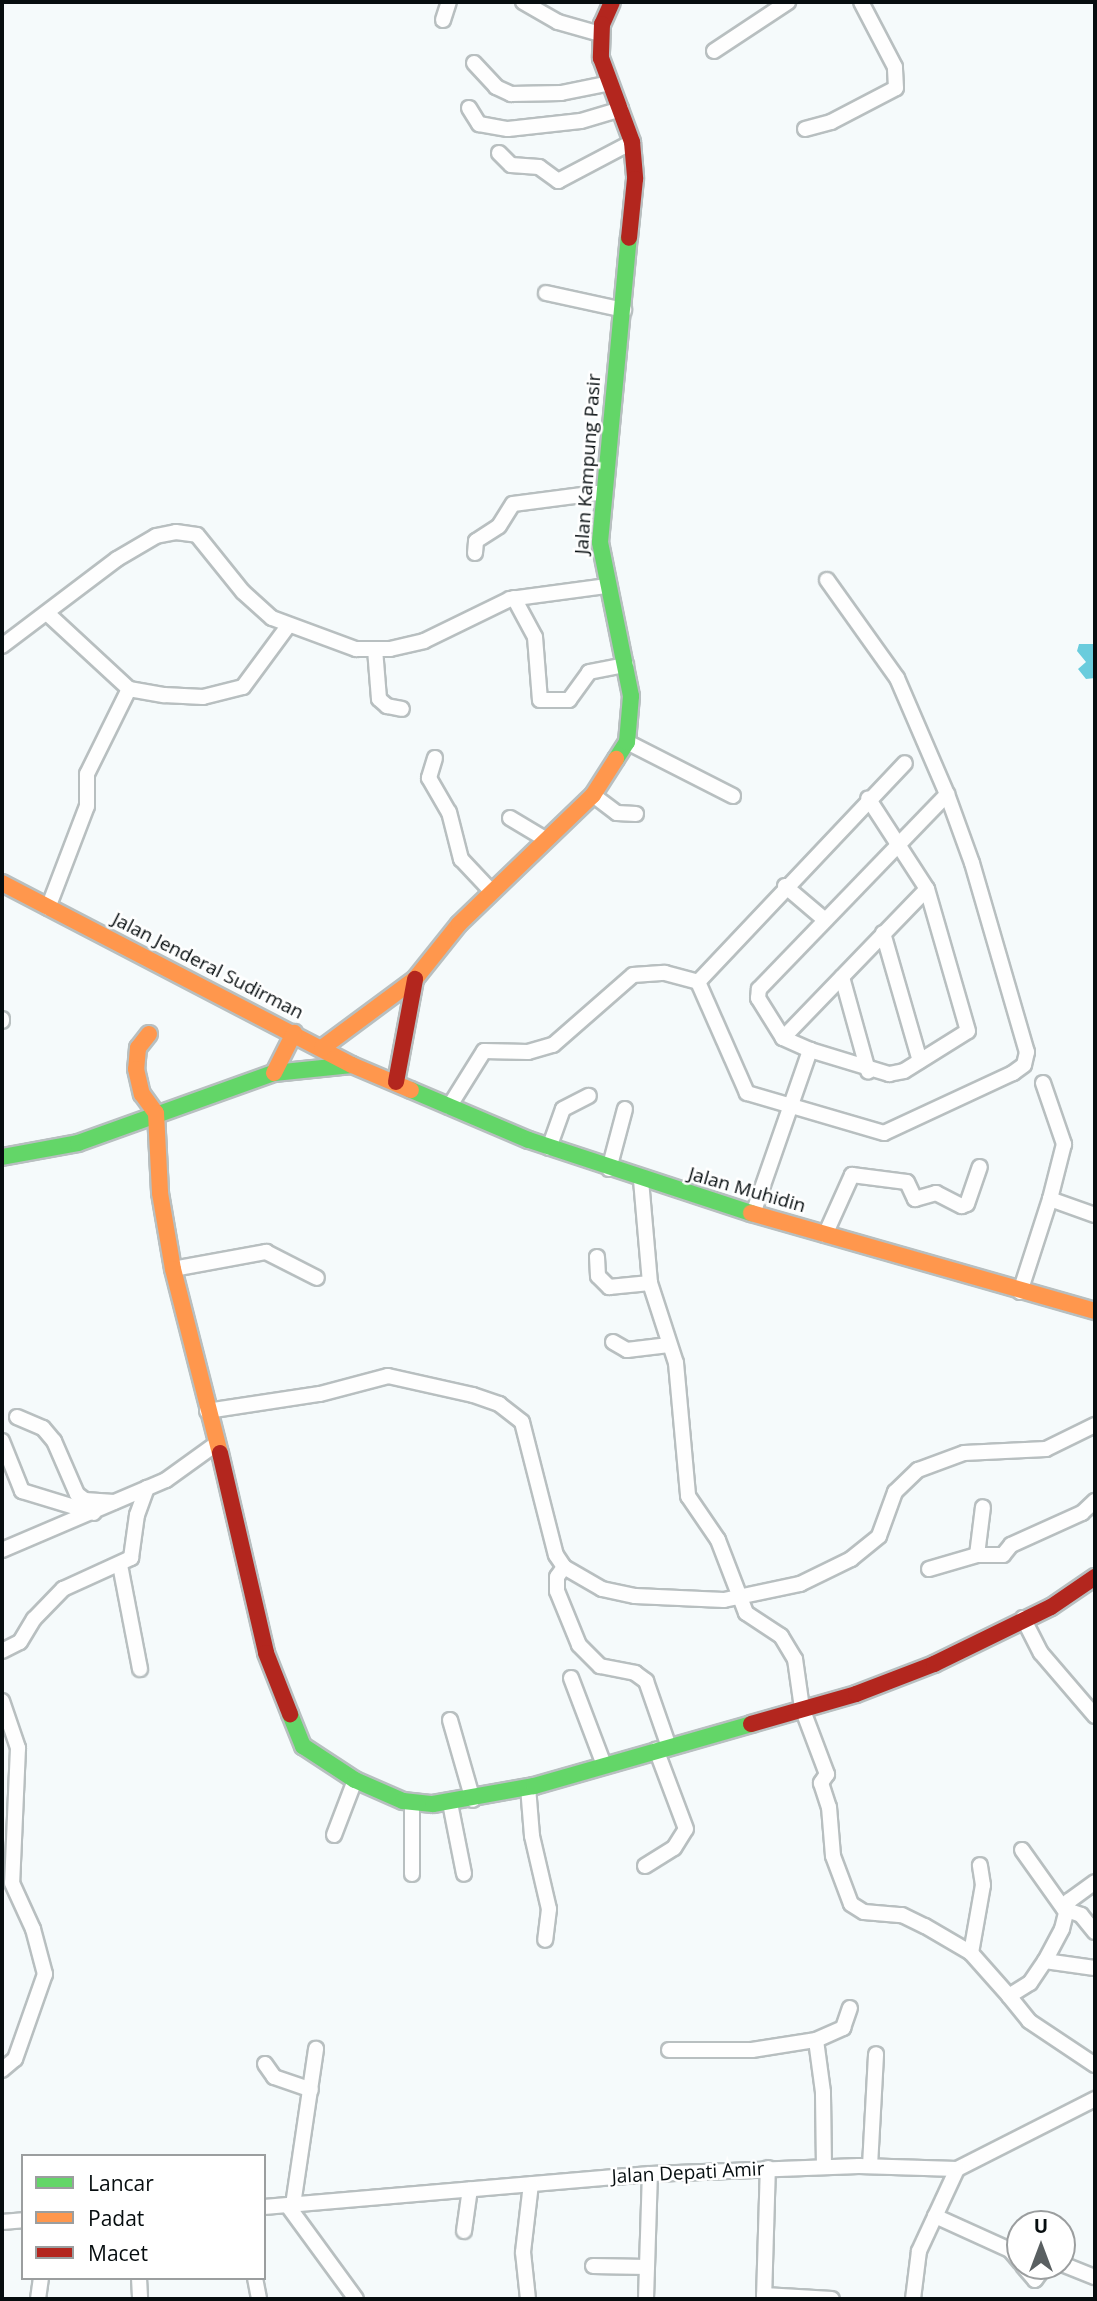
<!DOCTYPE html>
<style>
body{margin:0}
#map{position:relative;width:1097px;height:2301px;overflow:hidden;background:#f5fafb;font-family:"Open Sans",sans-serif}
div>[style]{position:absolute}
[style*='--x']{left:calc(var(--x)*1px);top:calc(var(--y)*1px);width:calc(var(--w)*1px);rotate:calc(var(--a)*1deg)}
.water>*{inset:0;background:#6accdd}
.roads{filter:drop-shadow(2px 0 #b8bfc0) drop-shadow(-2px 0 #b8bfc0) drop-shadow(0 2px #b8bfc0) drop-shadow(0 -2px #b8bfc0)}
.street>*{height:14px;margin:-7px;padding:0 7px;transform-origin:7px;border-radius:7px;background:#fefefe}
.fast>*{height:16px;margin:-8px;padding:0 8px;transform-origin:8px;border-radius:8px;background:#63d668}
.slow>*{height:16px;margin:-8px;padding:0 8px;transform-origin:8px;border-radius:8px;background:#ff974d}
.jam>*{height:16px;margin:-8px;padding:0 8px;transform-origin:8px;border-radius:8px;background:#b3261e}
span{translate:-50% -50%;white-space:nowrap;text-align:center;line-height:1.15;-webkit-text-stroke:5px #fff;paint-order:stroke}
.street-label{font-size:19px;color:#060d0f}
.frame{position:absolute;inset:0;border:4px solid #060d0f;pointer-events:none}
.legend{position:absolute;left:21px;top:2154px;width:245px;height:126px;box-sizing:border-box;background:#fff;border:2px solid #9b9e9f;margin:0;padding:9px 12px;list-style:none;font-size:21px;color:#060d0f}
.legend li{display:flex;align-items:center;gap:14px;height:35px}
.legend b{width:35px;border:2px solid #9b9e9f}
.north{position:absolute;left:1006px;top:2210px;width:70px;height:70px;box-sizing:border-box;background:#fff;border:2px solid #9b9e9f;border-radius:50%;rotate:0deg;font-size:19px;font-weight:700;line-height:28px;text-align:center;color:#060d0f}
.north::after{content:'';display:block;margin:auto;width:24px;height:32px;background:#5a6062;clip-path:polygon(50% 0,100% 100%,50% 72%,0 100%)}
</style>
<div id="map">
<div class="water">
<i style="clip-path:polygon(1079px 644px,1095px 644px,1095px 678px,1086px 679px,1078px 669px,1086px 662px,1077px 651px)"></i>
</div>
<div class="roads">
<div class="street">
<i style="--x:523;--y:2;--w:40;--a:29.7"></i>
<i style="--x:558;--y:22;--w:44;--a:15.9"></i>
<i style="--x:443;--y:20;--w:19;--a:-72"></i>
<i style="--x:714;--y:51;--w:89;--a:-33.5"></i>
<i style="--x:474;--y:63;--w:33;--a:47"></i>
<i style="--x:496;--y:87;--w:17;--a:25"></i>
<i style="--x:511;--y:94;--w:50;--a:-1.1"></i>
<i style="--x:561;--y:93;--w:50;--a:-11.5"></i>
<i style="--x:469;--y:108;--w:19;--a:58"></i>
<i style="--x:479;--y:124;--w:29;--a:10"></i>
<i style="--x:508;--y:129;--w:73;--a:-6.3"></i>
<i style="--x:581;--y:121;--w:42;--a:-16.7"></i>
<i style="--x:805;--y:129;--w:27;--a:-15"></i>
<i style="--x:831;--y:122;--w:73;--a:-27.6"></i>
<i style="--x:896;--y:88;--w:21;--a:-93"></i>
<i style="--x:895;--y:67;--w:73;--a:-117.6"></i>
<i style="--x:499;--y:153;--w:17;--a:45"></i>
<i style="--x:511;--y:165;--w:28;--a:4"></i>
<i style="--x:539;--y:167;--w:24;--a:36"></i>
<i style="--x:558;--y:181;--w:84;--a:-27.8"></i>
<i style="--x:546;--y:293;--w:80;--a:12.3"></i>
<i style="--x:475;--y:553;--w:12;--a:-85"></i>
<i style="--x:476;--y:541;--w:27;--a:-33"></i>
<i style="--x:499;--y:526;--w:26;--a:-58"></i>
<i style="--x:513;--y:504;--w:93;--a:-7.4"></i>
<i style="--x:827;--y:580;--w:120;--a:54.5"></i>
<i style="--x:897;--y:678;--w:126;--a:66.7"></i>
<i style="--x:947;--y:794;--w:73;--a:70.1"></i>
<i style="--x:972;--y:863;--w:197;--a:73.8"></i>
<i style="--x:1027;--y:1052;--w:13;--a:103"></i>
<i style="--x:1024;--y:1065;--w:14;--a:144"></i>
<i style="--x:1013;--y:1073;--w:142;--a:155.1"></i>
<i style="--x:884;--y:1133;--w:143;--a:-163.7"></i>
<i style="--x:747;--y:1093;--w:121;--a:-113.8"></i>
<i style="--x:698;--y:982;--w:301;--a:-46.6"></i>
<i style="--x:514;--y:598;--w:44;--a:61.7"></i>
<i style="--x:535;--y:637;--w:63;--a:85.5"></i>
<i style="--x:540;--y:700;--w:29;--a:0"></i>
<i style="--x:569;--y:700;--w:34;--a:-54"></i>
<i style="--x:589;--y:672;--w:38;--a:-11"></i>
<i style="--x:48;--y:614;--w:110;--a:42.8"></i>
<i style="--x:129;--y:689;--w:36;--a:10"></i>
<i style="--x:164;--y:695;--w:39;--a:3"></i>
<i style="--x:203;--y:697;--w:41;--a:-14"></i>
<i style="--x:243;--y:687;--w:76;--a:-53.6"></i>
<i style="--x:2;--y:646;--w:144;--a:-37.1"></i>
<i style="--x:117;--y:559;--w:45;--a:-30.5"></i>
<i style="--x:156;--y:536;--w:20;--a:-11"></i>
<i style="--x:176;--y:532;--w:21;--a:8"></i>
<i style="--x:197;--y:535;--w:73;--a:51.1"></i>
<i style="--x:243;--y:592;--w:39;--a:42"></i>
<i style="--x:272;--y:618;--w:90;--a:20.3"></i>
<i style="--x:356;--y:649;--w:34;--a:0"></i>
<i style="--x:390;--y:649;--w:35;--a:-13"></i>
<i style="--x:424;--y:641;--w:96;--a:-26"></i>
<i style="--x:510;--y:599;--w:97;--a:-7.7"></i>
<i style="--x:375;--y:649;--w:50;--a:85.4"></i>
<i style="--x:379;--y:699;--w:11;--a:41"></i>
<i style="--x:387;--y:706;--w:15;--a:11"></i>
<i style="--x:627;--y:742;--w:119;--a:27"></i>
<i style="--x:435;--y:758;--w:21;--a:107"></i>
<i style="--x:429;--y:778;--w:39;--a:60"></i>
<i style="--x:449;--y:812;--w:49;--a:75.7"></i>
<i style="--x:461;--y:859;--w:44;--a:46.8"></i>
<i style="--x:593;--y:795;--w:30;--a:37"></i>
<i style="--x:617;--y:813;--w:19;--a:3"></i>
<i style="--x:510;--y:818;--w:39;--a:31"></i>
<i style="--x:785;--y:886;--w:52;--a:40.4"></i>
<i style="--x:48;--y:908;--w:109;--a:-69.1"></i>
<i style="--x:87;--y:806;--w:32;--a:-90"></i>
<i style="--x:87;--y:774;--w:95;--a:-63.7"></i>
<i style="--x:883;--y:933;--w:133;--a:73.9"></i>
<i style="--x:842;--y:977;--w:98;--a:74.5"></i>
<i style="--x:2;--y:1019;--w:2;--a:90"></i>
<i style="--x:783;--y:1038;--w:207;--a:-46"></i>
<i style="--x:810;--y:1050;--w:83;--a:16.9"></i>
<i style="--x:889;--y:1074;--w:15;--a:-11"></i>
<i style="--x:904;--y:1071;--w:75;--a:-32"></i>
<i style="--x:968;--y:1031;--w:148;--a:-106.1"></i>
<i style="--x:927;--y:889;--w:108;--a:-123"></i>
<i style="--x:1043;--y:1083;--w:65;--a:71"></i>
<i style="--x:1064;--y:1144;--w:57;--a:104.3"></i>
<i style="--x:449;--y:1107;--w:66;--a:-58"></i>
<i style="--x:484;--y:1051;--w:44;--a:1.3"></i>
<i style="--x:528;--y:1052;--w:26;--a:-16"></i>
<i style="--x:553;--y:1045;--w:106;--a:-41.2"></i>
<i style="--x:633;--y:975;--w:32;--a:-4"></i>
<i style="--x:665;--y:973;--w:34;--a:15"></i>
<i style="--x:549;--y:1148;--w:41;--a:-70.3"></i>
<i style="--x:563;--y:1109;--w:29;--a:-27"></i>
<i style="--x:609;--y:1169;--w:62;--a:-75.1"></i>
<i style="--x:641;--y:1180;--w:103;--a:85"></i>
<i style="--x:650;--y:1283;--w:84;--a:72"></i>
<i style="--x:676;--y:1363;--w:134;--a:84.8"></i>
<i style="--x:688;--y:1496;--w:53;--a:55.7"></i>
<i style="--x:718;--y:1540;--w:78;--a:69"></i>
<i style="--x:746;--y:1613;--w:42;--a:33.3"></i>
<i style="--x:781;--y:1636;--w:27;--a:59"></i>
<i style="--x:795;--y:1659;--w:49;--a:81.9"></i>
<i style="--x:802;--y:1708;--w:71;--a:69.3"></i>
<i style="--x:827;--y:1774;--w:11;--a:124"></i>
<i style="--x:821;--y:1783;--w:25;--a:72"></i>
<i style="--x:829;--y:1807;--w:49;--a:85.3"></i>
<i style="--x:833;--y:1856;--w:51;--a:69.4"></i>
<i style="--x:851;--y:1904;--w:15;--a:32"></i>
<i style="--x:864;--y:1912;--w:38;--a:5"></i>
<i style="--x:902;--y:1915;--w:25;--a:26"></i>
<i style="--x:925;--y:1926;--w:53;--a:30.4"></i>
<i style="--x:971;--y:1953;--w:57;--a:48.5"></i>
<i style="--x:1009;--y:1996;--w:25;--a:-32"></i>
<i style="--x:1030;--y:1983;--w:27;--a:-56"></i>
<i style="--x:1045;--y:1961;--w:50;--a:8"></i>
<i style="--x:753;--y:1214;--w:174;--a:-70.8"></i>
<i style="--x:810;--y:1050;--w:30;--a:-156"></i>
<i style="--x:783;--y:1038;--w:47;--a:-122"></i>
<i style="--x:758;--y:998;--w:9;--a:-84"></i>
<i style="--x:759;--y:989;--w:271;--a:-46"></i>
<i style="--x:825;--y:1235;--w:66;--a:-65.8"></i>
<i style="--x:852;--y:1175;--w:55;--a:7.3"></i>
<i style="--x:907;--y:1182;--w:19;--a:65"></i>
<i style="--x:915;--y:1199;--w:22;--a:-16"></i>
<i style="--x:936;--y:1193;--w:29;--a:27"></i>
<i style="--x:962;--y:1206;--w:5;--a:-22"></i>
<i style="--x:967;--y:1204;--w:39;--a:-71"></i>
<i style="--x:597;--y:1257;--w:19;--a:87"></i>
<i style="--x:598;--y:1276;--w:16;--a:45"></i>
<i style="--x:609;--y:1287;--w:41;--a:-5.6"></i>
<i style="--x:173;--y:1269;--w:95;--a:-10.4"></i>
<i style="--x:266;--y:1252;--w:57;--a:27"></i>
<i style="--x:1020;--y:1292;--w:98;--a:-72.1"></i>
<i style="--x:1050;--y:1199;--w:48;--a:19.6"></i>
<i style="--x:613;--y:1342;--w:16;--a:30"></i>
<i style="--x:627;--y:1350;--w:42;--a:-6.8"></i>
<i style="--x:207;--y:1411;--w:114;--a:-8.6"></i>
<i style="--x:320;--y:1394;--w:70;--a:-14.8"></i>
<i style="--x:388;--y:1376;--w:87;--a:12.6"></i>
<i style="--x:473;--y:1395;--w:28;--a:19"></i>
<i style="--x:499;--y:1404;--w:29;--a:38"></i>
<i style="--x:522;--y:1422;--w:137;--a:75.7"></i>
<i style="--x:556;--y:1555;--w:14;--a:56"></i>
<i style="--x:564;--y:1567;--w:44;--a:30.1"></i>
<i style="--x:602;--y:1589;--w:34;--a:12"></i>
<i style="--x:635;--y:1596;--w:89;--a:2.6"></i>
<i style="--x:724;--y:1600;--w:78;--a:-11.9"></i>
<i style="--x:800;--y:1584;--w:57;--a:-26.1"></i>
<i style="--x:851;--y:1559;--w:36;--a:-39"></i>
<i style="--x:879;--y:1536;--w:47;--a:-70"></i>
<i style="--x:895;--y:1492;--w:32;--a:-44"></i>
<i style="--x:918;--y:1470;--w:49;--a:-20.3"></i>
<i style="--x:964;--y:1453;--w:82;--a:-2.8"></i>
<i style="--x:1046;--y:1449;--w:55;--a:-26.1"></i>
<i style="--x:17;--y:1417;--w:28;--a:23"></i>
<i style="--x:43;--y:1428;--w:17;--a:50"></i>
<i style="--x:54;--y:1441;--w:58;--a:66.5"></i>
<i style="--x:77;--y:1494;--w:10;--a:37"></i>
<i style="--x:85;--y:1500;--w:29;--a:4"></i>
<i style="--x:2;--y:1441;--w:54;--a:68.2"></i>
<i style="--x:22;--y:1491;--w:75;--a:17"></i>
<i style="--x:2;--y:1550;--w:178;--a:-23.1"></i>
<i style="--x:166;--y:1480;--w:62;--a:-35.8"></i>
<i style="--x:977;--y:1555;--w:48;--a:-82.9"></i>
<i style="--x:120;--y:1565;--w:106;--a:79.1"></i>
<i style="--x:564;--y:1567;--w:12;--a:125"></i>
<i style="--x:557;--y:1577;--w:14;--a:90"></i>
<i style="--x:557;--y:1591;--w:58;--a:67.8"></i>
<i style="--x:579;--y:1645;--w:30;--a:45"></i>
<i style="--x:600;--y:1666;--w:36;--a:11"></i>
<i style="--x:635;--y:1673;--w:14;--a:36"></i>
<i style="--x:646;--y:1681;--w:67;--a:70.8"></i>
<i style="--x:929;--y:1569;--w:50;--a:-16.3"></i>
<i style="--x:977;--y:1555;--w:26;--a:0"></i>
<i style="--x:1003;--y:1555;--w:13;--a:-51"></i>
<i style="--x:1011;--y:1545;--w:78;--a:-24.3"></i>
<i style="--x:1082;--y:1513;--w:18;--a:-43"></i>
<i style="--x:1023;--y:1618;--w:39;--a:63"></i>
<i style="--x:1041;--y:1653;--w:83;--a:49.4"></i>
<i style="--x:2;--y:1651;--w:20;--a:-27"></i>
<i style="--x:20;--y:1642;--w:27;--a:-59"></i>
<i style="--x:34;--y:1619;--w:42;--a:-46"></i>
<i style="--x:63;--y:1589;--w:75;--a:-24.5"></i>
<i style="--x:131;--y:1558;--w:43;--a:-82.1"></i>
<i style="--x:137;--y:1515;--w:29;--a:-70"></i>
<i style="--x:571;--y:1678;--w:93;--a:69.2"></i>
<i style="--x:2;--y:1701;--w:50;--a:71.2"></i>
<i style="--x:18;--y:1748;--w:135;--a:92.5"></i>
<i style="--x:12;--y:1883;--w:51;--a:65.5"></i>
<i style="--x:33;--y:1929;--w:47;--a:75.1"></i>
<i style="--x:45;--y:1974;--w:90;--a:109.4"></i>
<i style="--x:15;--y:2059;--w:17;--a:140"></i>
<i style="--x:450;--y:1720;--w:83;--a:74"></i>
<i style="--x:528;--y:1787;--w:49;--a:85.3"></i>
<i style="--x:532;--y:1836;--w:75;--a:76.9"></i>
<i style="--x:549;--y:1909;--w:31;--a:97"></i>
<i style="--x:412;--y:1802;--w:72;--a:90"></i>
<i style="--x:450;--y:1803;--w:72;--a:78.8"></i>
<i style="--x:334;--y:1835;--w:59;--a:-69.1"></i>
<i style="--x:1022;--y:1850;--w:72;--a:54.6"></i>
<i style="--x:1064;--y:1909;--w:18;--a:19"></i>
<i style="--x:1081;--y:1915;--w:22;--a:51"></i>
<i style="--x:645;--y:1866;--w:34;--a:-32"></i>
<i style="--x:674;--y:1848;--w:22;--a:-58"></i>
<i style="--x:686;--y:1829;--w:85;--a:-110.6"></i>
<i style="--x:971;--y:1953;--w:69;--a:-80"></i>
<i style="--x:983;--y:1885;--w:20;--a:-99"></i>
<i style="--x:1045;--y:1961;--w:36;--a:-62"></i>
<i style="--x:1062;--y:1929;--w:29;--a:-76"></i>
<i style="--x:1069;--y:1901;--w:32;--a:-36"></i>
<i style="--x:1009;--y:1996;--w:32;--a:51"></i>
<i style="--x:1029;--y:2021;--w:79;--a:33.7"></i>
<i style="--x:669;--y:2050;--w:83;--a:0"></i>
<i style="--x:752;--y:2050;--w:65;--a:-8.9"></i>
<i style="--x:265;--y:2064;--w:16;--a:55"></i>
<i style="--x:274;--y:2077;--w:39;--a:19"></i>
<i style="--x:870;--y:2166;--w:112;--a:-86.9"></i>
<i style="--x:824;--y:2167;--w:75;--a:-90.8"></i>
<i style="--x:823;--y:2092;--w:52;--a:-97.7"></i>
<i style="--x:816;--y:2040;--w:30;--a:-24"></i>
<i style="--x:843;--y:2028;--w:21;--a:-71"></i>
<i style="--x:293;--y:2205;--w:158;--a:-81.6"></i>
<i style="--x:288;--y:2206;--w:115;--a:53.8"></i>
<i style="--x:264;--y:2207;--w:387;--a:-4.9"></i>
<i style="--x:650;--y:2174;--w:209;--a:-2.2"></i>
<i style="--x:859;--y:2166;--w:98;--a:1.8"></i>
<i style="--x:957;--y:2169;--w:155;--a:-26.9"></i>
<i style="--x:935;--y:2216;--w:82;--a:24.4"></i>
<i style="--x:1010;--y:2250;--w:16;--a:50"></i>
<i style="--x:2;--y:2222;--w:21;--a:-5"></i>
<i style="--x:464;--y:2231;--w:42;--a:-81.9"></i>
<i style="--x:1062;--y:2264;--w:35;--a:22"></i>
<i style="--x:593;--y:2266;--w:54;--a:1.1"></i>
<i style="--x:1023;--y:2266;--w:18;--a:49"></i>
<i style="--x:1035;--y:2280;--w:17;--a:-54"></i>
<i style="--x:139;--y:2278;--w:21;--a:87"></i>
<i style="--x:255;--y:2278;--w:21;--a:79"></i>
<i style="--x:764;--y:2295;--w:68;--a:3.4"></i>
<i style="--x:38;--y:2299;--w:21;--a:-82"></i>
<i style="--x:528;--y:2299;--w:47;--a:-96.1"></i>
<i style="--x:523;--y:2252;--w:68;--a:-83.3"></i>
<i style="--x:646;--y:2299;--w:125;--a:-88.2"></i>
<i style="--x:764;--y:2299;--w:131;--a:-88.3"></i>
<i style="--x:913;--y:2299;--w:48;--a:-82.9"></i>
<i style="--x:919;--y:2251;--w:90;--a:-65.1"></i>
</div>
<div class="fast">
<i style="--x:616;--y:759;--w:20;--a:-57"></i>
<i style="--x:627;--y:742;--w:46;--a:-85"></i>
<i style="--x:631;--y:696;--w:157;--a:-101.4"></i>
<i style="--x:600;--y:542;--w:305;--a:-84.6"></i>
<i style="--x:411;--y:1090;--w:128;--a:23"></i>
<i style="--x:529;--y:1140;--w:234;--a:18.2"></i>
<i style="--x:2;--y:1157;--w:77;--a:-10.4"></i>
<i style="--x:78;--y:1143;--w:208;--a:-19.7"></i>
<i style="--x:274;--y:1073;--w:78;--a:-5.9"></i>
<i style="--x:290;--y:1714;--w:35;--a:68"></i>
<i style="--x:303;--y:1746;--w:62;--a:33.2"></i>
<i style="--x:355;--y:1780;--w:52;--a:23.6"></i>
<i style="--x:403;--y:1801;--w:30;--a:6"></i>
<i style="--x:433;--y:1804;--w:103;--a:-10.1"></i>
<i style="--x:534;--y:1786;--w:226;--a:-15.9"></i>
</div>
<div class="slow">
<i style="--x:2;--y:883;--w:394;--a:27.5"></i>
<i style="--x:352;--y:1065;--w:64;--a:23"></i>
<i style="--x:149;--y:1034;--w:18;--a:128"></i>
<i style="--x:138;--y:1048;--w:21;--a:95"></i>
<i style="--x:136;--y:1069;--w:26;--a:77"></i>
<i style="--x:142;--y:1094;--w:24;--a:54"></i>
<i style="--x:156;--y:1113;--w:80;--a:87.1"></i>
<i style="--x:160;--y:1193;--w:77;--a:80.3"></i>
<i style="--x:173;--y:1269;--w:190;--a:75.7"></i>
<i style="--x:322;--y:1048;--w:116;--a:-36.6"></i>
<i style="--x:415;--y:979;--w:70;--a:-51.3"></i>
<i style="--x:459;--y:924;--w:186;--a:-43.9"></i>
<i style="--x:593;--y:795;--w:43;--a:-57.4"></i>
<i style="--x:274;--y:1073;--w:45;--a:-63.4"></i>
<i style="--x:751;--y:1213;--w:358;--a:15.9"></i>
</div>
<div class="jam">
<i style="--x:612;--y:2;--w:24;--a:114"></i>
<i style="--x:602;--y:24;--w:34;--a:92"></i>
<i style="--x:601;--y:58;--w:90;--a:69.7"></i>
<i style="--x:632;--y:142;--w:37;--a:85"></i>
<i style="--x:635;--y:179;--w:59;--a:95.8"></i>
<i style="--x:396;--y:1082;--w:105;--a:-79.5"></i>
<i style="--x:220;--y:1453;--w:205;--a:77"></i>
<i style="--x:266;--y:1653;--w:66;--a:68.5"></i>
<i style="--x:751;--y:1724;--w:109;--a:-15.9"></i>
<i style="--x:856;--y:1694;--w:84;--a:-21"></i>
<i style="--x:934;--y:1664;--w:130;--a:-26"></i>
<i style="--x:1051;--y:1607;--w:53;--a:-34.3"></i>
</div>
</div>
<div class="street-label">
<span style="left:588px;top:464px;rotate:-86deg">Jalan Kampung Pasir</span>
<span style="left:208px;top:966px;rotate:27deg">Jalan Jenderal Sudirman</span>
<span style="left:747px;top:1190px;rotate:16deg">Jalan Muhidin</span>
<span style="left:688px;top:2173px;rotate:-3deg">Jalan Depati Amir</span>
</div>
<div class="frame"></div>
<ul class="legend">
<li><b style="height:9px;background:#63d668"></b>Lancar</li>
<li><b style="height:9px;background:#ff974d"></b>Padat</li>
<li><b style="height:9px;background:#b3261e"></b>Macet</li>
</ul>
<div class="north">U</div>
</div>
